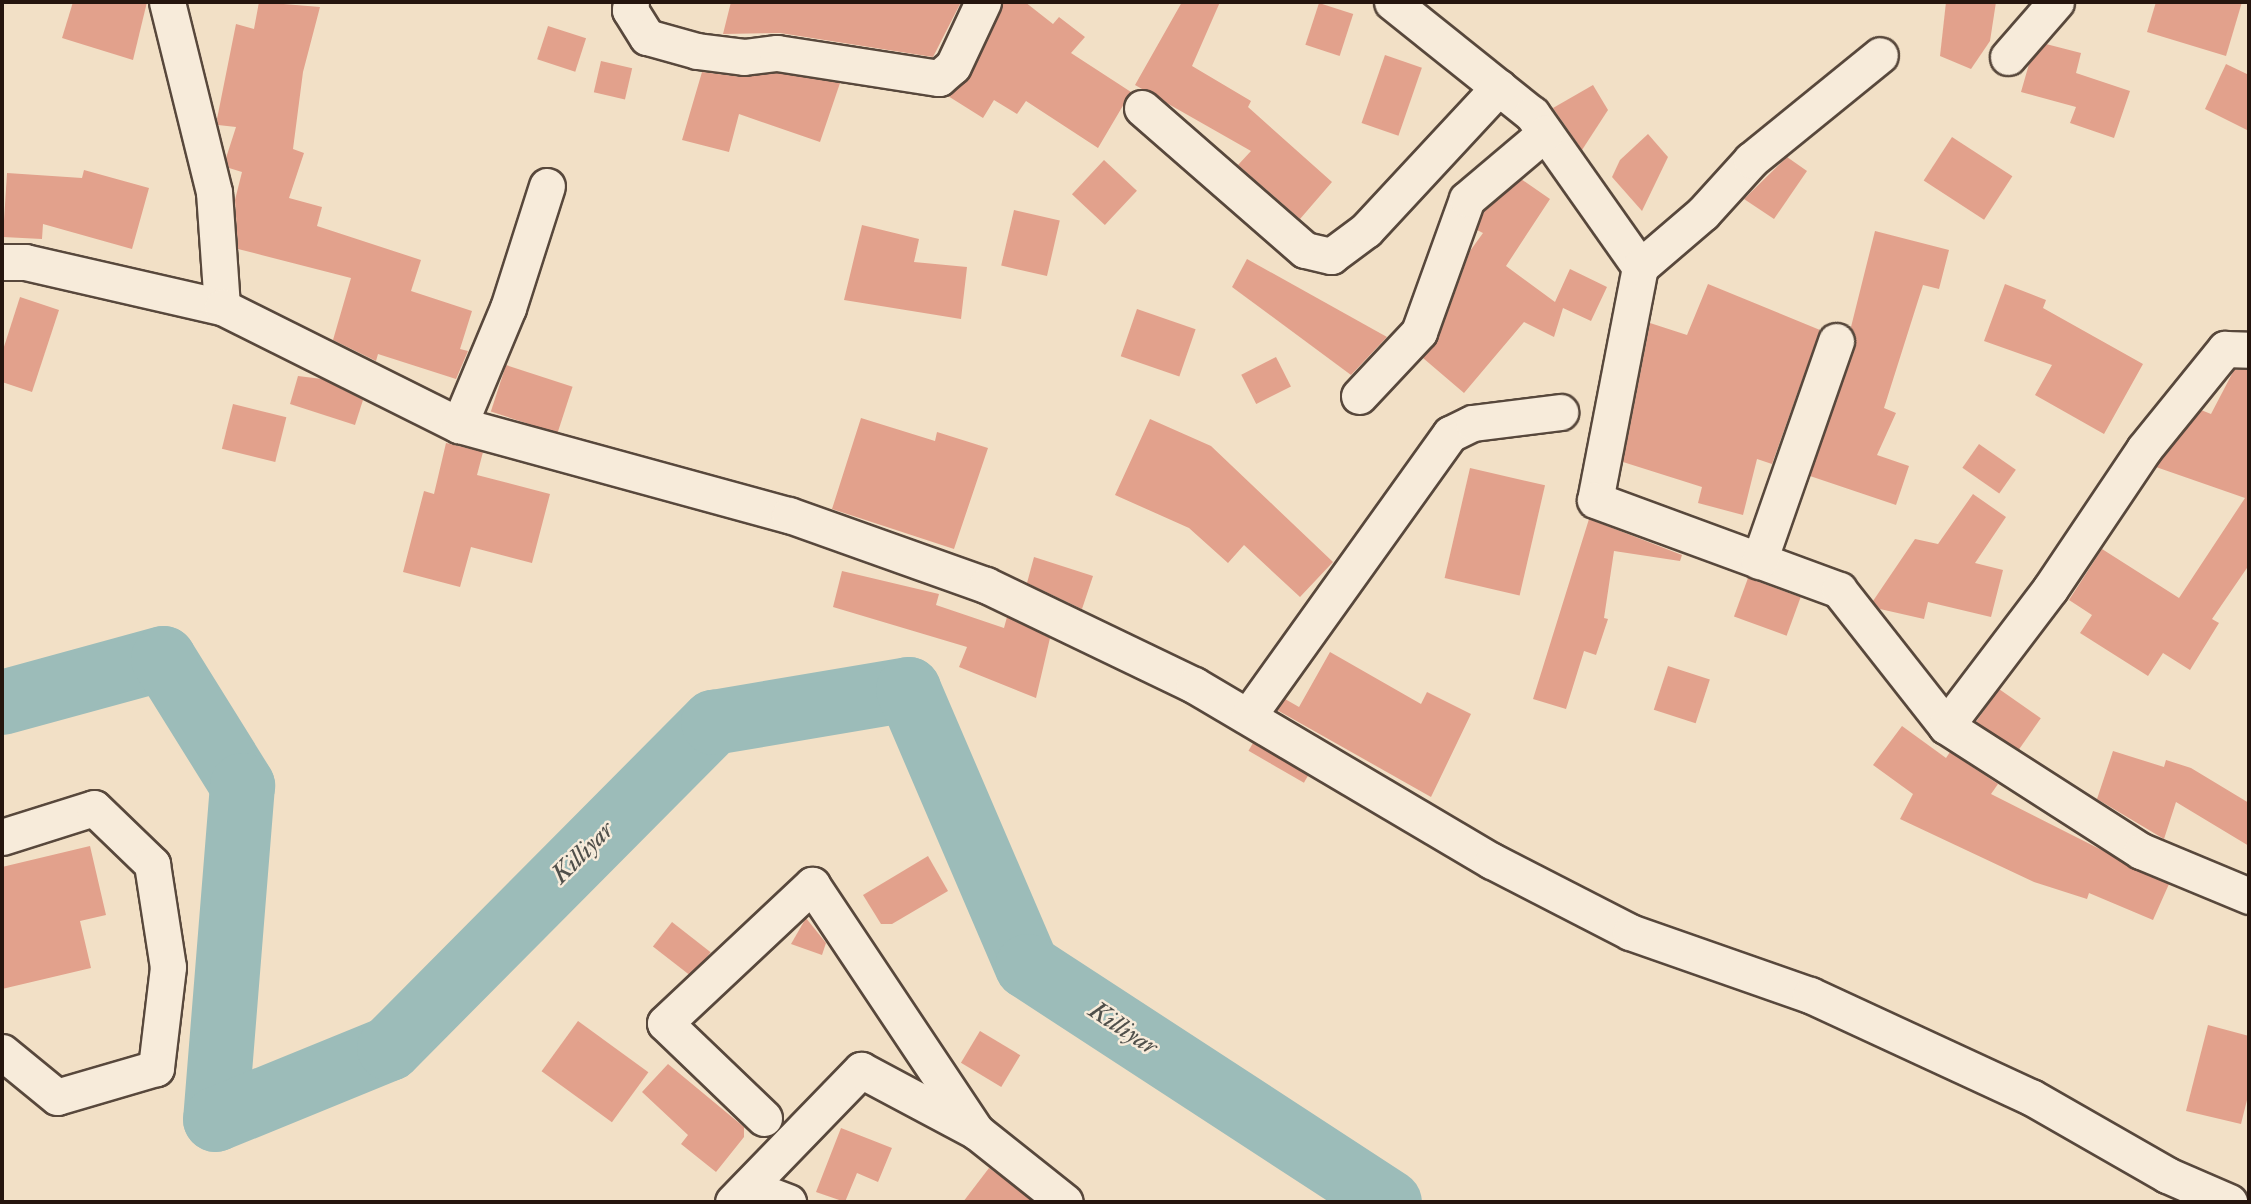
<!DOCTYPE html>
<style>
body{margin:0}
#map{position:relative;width:2251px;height:1204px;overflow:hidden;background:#f2e0c6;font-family:"IM FELL Double Pica",serif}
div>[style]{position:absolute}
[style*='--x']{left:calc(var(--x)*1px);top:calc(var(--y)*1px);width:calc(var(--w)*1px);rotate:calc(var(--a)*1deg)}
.river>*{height:65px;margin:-32.5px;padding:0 32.5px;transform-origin:32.5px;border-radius:32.5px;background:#9cbcb9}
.building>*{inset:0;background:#e2a18c;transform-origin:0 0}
.roads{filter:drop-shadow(2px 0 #58483c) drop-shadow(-2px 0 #58483c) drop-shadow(0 2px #58483c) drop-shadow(0 -2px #58483c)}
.minor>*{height:35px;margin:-17.5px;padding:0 17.5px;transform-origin:17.5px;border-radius:17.5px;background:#f7ebda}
span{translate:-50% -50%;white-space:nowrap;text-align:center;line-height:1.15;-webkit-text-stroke:5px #f7ebda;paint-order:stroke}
.water-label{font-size:26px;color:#4f4f4a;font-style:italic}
.frame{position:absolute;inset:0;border:4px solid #25150e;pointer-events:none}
</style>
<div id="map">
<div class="river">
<i style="--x:2;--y:702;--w:167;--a:-15.3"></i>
<i style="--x:163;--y:658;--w:150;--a:58.1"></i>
<i style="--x:242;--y:785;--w:335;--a:94.6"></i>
<i style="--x:215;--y:1119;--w:188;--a:-22.2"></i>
<i style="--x:389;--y:1048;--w:460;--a:-45.2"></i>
<i style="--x:713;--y:722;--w:198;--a:-9.6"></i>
<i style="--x:908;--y:689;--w:301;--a:66.8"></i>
<i style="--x:1027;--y:966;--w:432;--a:33.1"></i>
</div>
<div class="building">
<i style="clip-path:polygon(73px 2px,147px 2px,133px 60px,62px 38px)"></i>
<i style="clip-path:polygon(259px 2px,320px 7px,303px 72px,293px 149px,304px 153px,289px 198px,322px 207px,317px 226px,421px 260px,411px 291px,472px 311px,460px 349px,468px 351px,456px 379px,378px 354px,376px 361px,333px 340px,351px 278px,238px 249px,235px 200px,242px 172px,229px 168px,226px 158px,236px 127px,218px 125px,217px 119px,236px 24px,254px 29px)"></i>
<i style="clip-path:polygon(731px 2px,961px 2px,933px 57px,780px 33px,723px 34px)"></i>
<i style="clip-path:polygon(1003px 2px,1025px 2px,1053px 24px,1059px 17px,1085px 37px,1071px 53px,1131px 92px,1098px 148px,1026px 101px,1017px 114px,994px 100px,983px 118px,948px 96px,971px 75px)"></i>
<i style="clip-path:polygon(1182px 2px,1220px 2px,1192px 66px,1251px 101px,1248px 107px,1332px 182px,1300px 219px,1238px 165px,1251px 151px,1135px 85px)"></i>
<i style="clip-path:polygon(1946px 2px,1996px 2px,1990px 41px,1971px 69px,1940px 56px)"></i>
<i style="clip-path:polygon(2156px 2px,2242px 2px,2226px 56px,2147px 32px)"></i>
<i style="left:1319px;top:3px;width:36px;height:44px;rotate:18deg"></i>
<i style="left:548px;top:26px;width:40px;height:35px;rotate:18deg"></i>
<i style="clip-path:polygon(2046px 44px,2081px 53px,2076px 73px,2130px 91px,2114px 138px,2070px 123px,2076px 107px,2021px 92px,2029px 64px)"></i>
<i style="left:1385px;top:55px;width:39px;height:72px;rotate:19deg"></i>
<i style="left:601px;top:61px;width:32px;height:32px;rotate:13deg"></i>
<i style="clip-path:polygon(2226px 64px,2249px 75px,2249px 131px,2205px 109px)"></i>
<i style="clip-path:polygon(702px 72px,742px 77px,777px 73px,840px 83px,820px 142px,739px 114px,729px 152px,682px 140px)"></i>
<i style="clip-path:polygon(1593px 85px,1608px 110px,1582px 150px,1553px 108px)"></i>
<i style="clip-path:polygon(1648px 134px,1668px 157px,1642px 211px,1612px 177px,1620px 160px)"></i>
<i style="left:1952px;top:137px;width:72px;height:52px;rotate:33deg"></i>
<i style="clip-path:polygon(1787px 157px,1807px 171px,1774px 219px,1744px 199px)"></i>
<i style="left:1104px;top:160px;width:45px;height:47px;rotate:43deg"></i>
<i style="clip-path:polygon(84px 170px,149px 188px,132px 249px,43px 224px,42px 239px,3px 237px,7px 173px,82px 178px)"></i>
<i style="clip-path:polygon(1521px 179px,1550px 199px,1506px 266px,1555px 302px,1570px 269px,1607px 287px,1591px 321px,1563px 308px,1554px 337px,1524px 322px,1464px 393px,1423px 358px,1438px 339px,1470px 251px,1483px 233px,1477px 230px,1484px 212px)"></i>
<i style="left:1014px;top:210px;width:47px;height:57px;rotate:13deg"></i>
<i style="clip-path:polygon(862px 225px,919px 239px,914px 262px,967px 267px,961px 319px,844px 300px)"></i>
<i style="clip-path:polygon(1875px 231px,1949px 250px,1939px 289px,1923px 285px,1884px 408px,1896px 413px,1877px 455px,1909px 466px,1896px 505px,1810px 476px,1855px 348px,1851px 327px)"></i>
<i style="clip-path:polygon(1247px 259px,1387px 337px,1351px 375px,1232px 287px)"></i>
<i style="clip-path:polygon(1708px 284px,1820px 330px,1772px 464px,1757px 459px,1743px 515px,1698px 503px,1702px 487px,1623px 462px,1650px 323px,1687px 335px)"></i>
<i style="clip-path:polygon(2005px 284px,2046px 300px,2043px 308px,2143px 364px,2104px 434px,2035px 395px,2052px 365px,1984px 341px)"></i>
<i style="clip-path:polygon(20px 297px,59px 310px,32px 392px,2px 382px,2px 353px)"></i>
<i style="left:1137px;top:309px;width:62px;height:50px;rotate:19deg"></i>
<i style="left:1276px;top:357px;width:33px;height:39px;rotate:63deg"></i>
<i style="left:506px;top:365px;width:70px;height:49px;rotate:18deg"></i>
<i style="clip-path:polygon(2234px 370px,2249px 370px,2249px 565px,2212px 619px,2219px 623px,2190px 670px,2163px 653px,2148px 676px,2080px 633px,2092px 615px,2069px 600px,2102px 549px,2179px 598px,2245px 498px,2156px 467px,2201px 410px,2211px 414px)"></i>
<i style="clip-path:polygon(298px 376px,322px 379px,363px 400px,355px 425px,290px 404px)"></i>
<i style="left:233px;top:404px;width:55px;height:46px;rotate:14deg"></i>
<i style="clip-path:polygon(861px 418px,935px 441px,937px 432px,988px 448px,954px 549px,832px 509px)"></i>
<i style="clip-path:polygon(1150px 419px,1211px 446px,1333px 562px,1300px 597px,1244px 545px,1228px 563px,1189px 528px,1115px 495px)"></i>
<i style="clip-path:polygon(446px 443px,483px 452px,477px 475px,550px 494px,532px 563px,471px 547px,460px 587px,403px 572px,424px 491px,434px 494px)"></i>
<i style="left:1979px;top:444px;width:45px;height:29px;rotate:35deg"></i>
<i style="left:1470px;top:468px;width:77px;height:113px;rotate:13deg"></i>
<i style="clip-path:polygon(1973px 494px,2006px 517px,1975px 563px,2003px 570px,1991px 617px,1928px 602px,1924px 619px,1880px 609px,1873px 601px,1915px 539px,1938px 544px)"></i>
<i style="clip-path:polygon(1589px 519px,1682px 555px,1680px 561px,1614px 551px,1604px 618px,1608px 619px,1596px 655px,1584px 651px,1566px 709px,1533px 699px)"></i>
<i style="clip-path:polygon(1034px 557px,1093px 576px,1082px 609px,1027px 583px)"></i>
<i style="clip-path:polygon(842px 571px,939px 594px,936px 605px,1004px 628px,1007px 617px,1050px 638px,1036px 698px,959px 667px,967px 647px,833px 607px)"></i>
<i style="left:1748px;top:578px;width:56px;height:41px;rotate:20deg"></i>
<i style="clip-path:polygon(1330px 652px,1421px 704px,1427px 692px,1471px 714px,1431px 797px,1277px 710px,1285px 699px,1299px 707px)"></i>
<i style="left:1668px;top:666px;width:44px;height:46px;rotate:18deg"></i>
<i style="left:1999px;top:689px;width:51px;height:40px;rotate:35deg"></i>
<i style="clip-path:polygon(1902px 726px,1946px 758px,1950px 752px,1998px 784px,1991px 794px,2169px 884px,2153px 920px,2089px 893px,2087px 899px,2034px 882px,1900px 819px,1913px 794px,1873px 765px)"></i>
<i style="left:1253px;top:743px;width:64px;height:9px;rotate:30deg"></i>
<i style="clip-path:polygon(2113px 751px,2164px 767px,2166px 760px,2191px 768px,2249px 803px,2249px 846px,2176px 802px,2164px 839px,2097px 799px)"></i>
<i style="clip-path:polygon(90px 846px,106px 915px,80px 921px,91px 968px,2px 989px,2px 867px)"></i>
<i style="clip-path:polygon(928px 856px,948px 891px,892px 924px,881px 924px,863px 895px)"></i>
<i style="clip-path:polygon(806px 918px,826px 943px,822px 955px,791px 944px)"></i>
<i style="left:672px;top:922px;width:49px;height:31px;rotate:38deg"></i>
<i style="left:578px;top:1021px;width:87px;height:62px;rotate:36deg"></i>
<i style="clip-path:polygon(2208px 1025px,2249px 1036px,2249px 1092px,2241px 1124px,2186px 1111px)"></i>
<i style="left:980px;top:1031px;width:47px;height:37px;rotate:31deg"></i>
<i style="clip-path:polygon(668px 1064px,744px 1127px,744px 1137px,716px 1172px,681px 1144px,688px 1135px,642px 1092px)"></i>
<i style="clip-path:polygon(841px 1128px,892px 1148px,878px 1182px,857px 1173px,845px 1202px,816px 1192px)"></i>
<i style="clip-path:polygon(989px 1168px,1003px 1178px,1033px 1202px,963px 1202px)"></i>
</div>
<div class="roads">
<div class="minor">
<i style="--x:167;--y:2;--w:196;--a:76.1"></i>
<i style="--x:214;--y:192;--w:115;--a:86"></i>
<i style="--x:631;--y:2;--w:8;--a:97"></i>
<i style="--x:630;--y:10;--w:32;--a:58"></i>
<i style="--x:647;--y:37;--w:52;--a:15.6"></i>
<i style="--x:697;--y:51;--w:47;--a:7.3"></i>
<i style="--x:744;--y:57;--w:33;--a:-7"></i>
<i style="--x:777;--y:53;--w:164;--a:8.8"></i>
<i style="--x:939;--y:78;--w:18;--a:-41"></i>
<i style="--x:953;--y:66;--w:71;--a:-64.9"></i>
<i style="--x:1392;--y:2;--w:179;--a:38.7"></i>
<i style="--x:1532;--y:114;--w:187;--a:54.8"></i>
<i style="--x:1640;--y:267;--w:237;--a:100.9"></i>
<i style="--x:1595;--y:500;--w:260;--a:20.2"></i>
<i style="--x:1839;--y:590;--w:173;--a:51.8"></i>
<i style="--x:1946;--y:726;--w:232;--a:32.7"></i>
<i style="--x:2141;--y:851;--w:117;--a:22.6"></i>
<i style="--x:2008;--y:57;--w:73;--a:-48.9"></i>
<i style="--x:1142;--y:108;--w:216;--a:41.1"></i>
<i style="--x:1305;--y:250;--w:27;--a:13"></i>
<i style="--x:1331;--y:256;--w:44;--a:-36.6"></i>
<i style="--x:1366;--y:230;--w:195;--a:-47.1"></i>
<i style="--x:2;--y:262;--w:23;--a:0"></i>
<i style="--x:25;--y:262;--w:202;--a:12.9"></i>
<i style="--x:222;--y:307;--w:265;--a:26.5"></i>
<i style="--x:459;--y:425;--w:342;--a:15.3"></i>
<i style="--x:789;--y:515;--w:209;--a:19.6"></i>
<i style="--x:986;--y:585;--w:231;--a:25.7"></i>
<i style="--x:1194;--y:685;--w:346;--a:30.6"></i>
<i style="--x:1492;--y:861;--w:155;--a:27.2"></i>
<i style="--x:1630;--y:932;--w:191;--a:19.3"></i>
<i style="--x:1810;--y:995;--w:243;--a:24.8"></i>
<i style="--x:2031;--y:1097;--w:157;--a:29.8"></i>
<i style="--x:2167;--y:1175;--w:68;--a:23.5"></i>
<i style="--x:1640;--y:267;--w:83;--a:-40.6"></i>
<i style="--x:1703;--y:213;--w:72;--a:-47.8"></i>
<i style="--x:1751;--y:160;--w:166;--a:-39.1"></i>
<i style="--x:1359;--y:396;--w:88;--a:-46.8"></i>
<i style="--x:1419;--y:332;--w:141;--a:-70.2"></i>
<i style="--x:1467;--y:199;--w:102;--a:-40.2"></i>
<i style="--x:459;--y:425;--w:127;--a:-67.3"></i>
<i style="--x:508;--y:308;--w:128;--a:-72.3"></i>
<i style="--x:1759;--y:561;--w:233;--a:-70.7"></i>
<i style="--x:1248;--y:716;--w:347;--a:-54.4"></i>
<i style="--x:1450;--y:434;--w:25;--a:-26"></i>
<i style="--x:1473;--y:423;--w:88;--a:-7.2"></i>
<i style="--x:1946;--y:726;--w:172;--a:-52.8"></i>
<i style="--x:2050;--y:589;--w:169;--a:-56.1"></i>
<i style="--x:2144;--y:449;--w:129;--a:-51"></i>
<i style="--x:2225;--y:349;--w:24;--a:2"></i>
<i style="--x:2;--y:837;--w:96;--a:-17.5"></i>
<i style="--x:94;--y:808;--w:81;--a:44"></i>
<i style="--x:152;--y:864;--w:104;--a:81.2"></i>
<i style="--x:168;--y:967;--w:102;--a:96.8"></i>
<i style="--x:156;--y:1068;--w:103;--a:163.7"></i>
<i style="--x:57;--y:1097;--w:71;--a:-140.7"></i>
<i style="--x:764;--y:1118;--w:137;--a:-136.2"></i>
<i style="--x:665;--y:1023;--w:202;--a:-43.2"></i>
<i style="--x:812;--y:885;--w:297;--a:56.3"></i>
<i style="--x:749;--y:1187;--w:42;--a:21"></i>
<i style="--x:733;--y:1202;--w:184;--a:-45.9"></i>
<i style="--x:861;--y:1070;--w:132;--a:28.1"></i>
<i style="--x:977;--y:1132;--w:112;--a:38.5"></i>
</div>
</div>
<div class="water-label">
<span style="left:583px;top:853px;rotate:-45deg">Killiyar</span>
<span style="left:1123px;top:1029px;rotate:33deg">Killiyar</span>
</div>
<div class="frame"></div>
</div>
